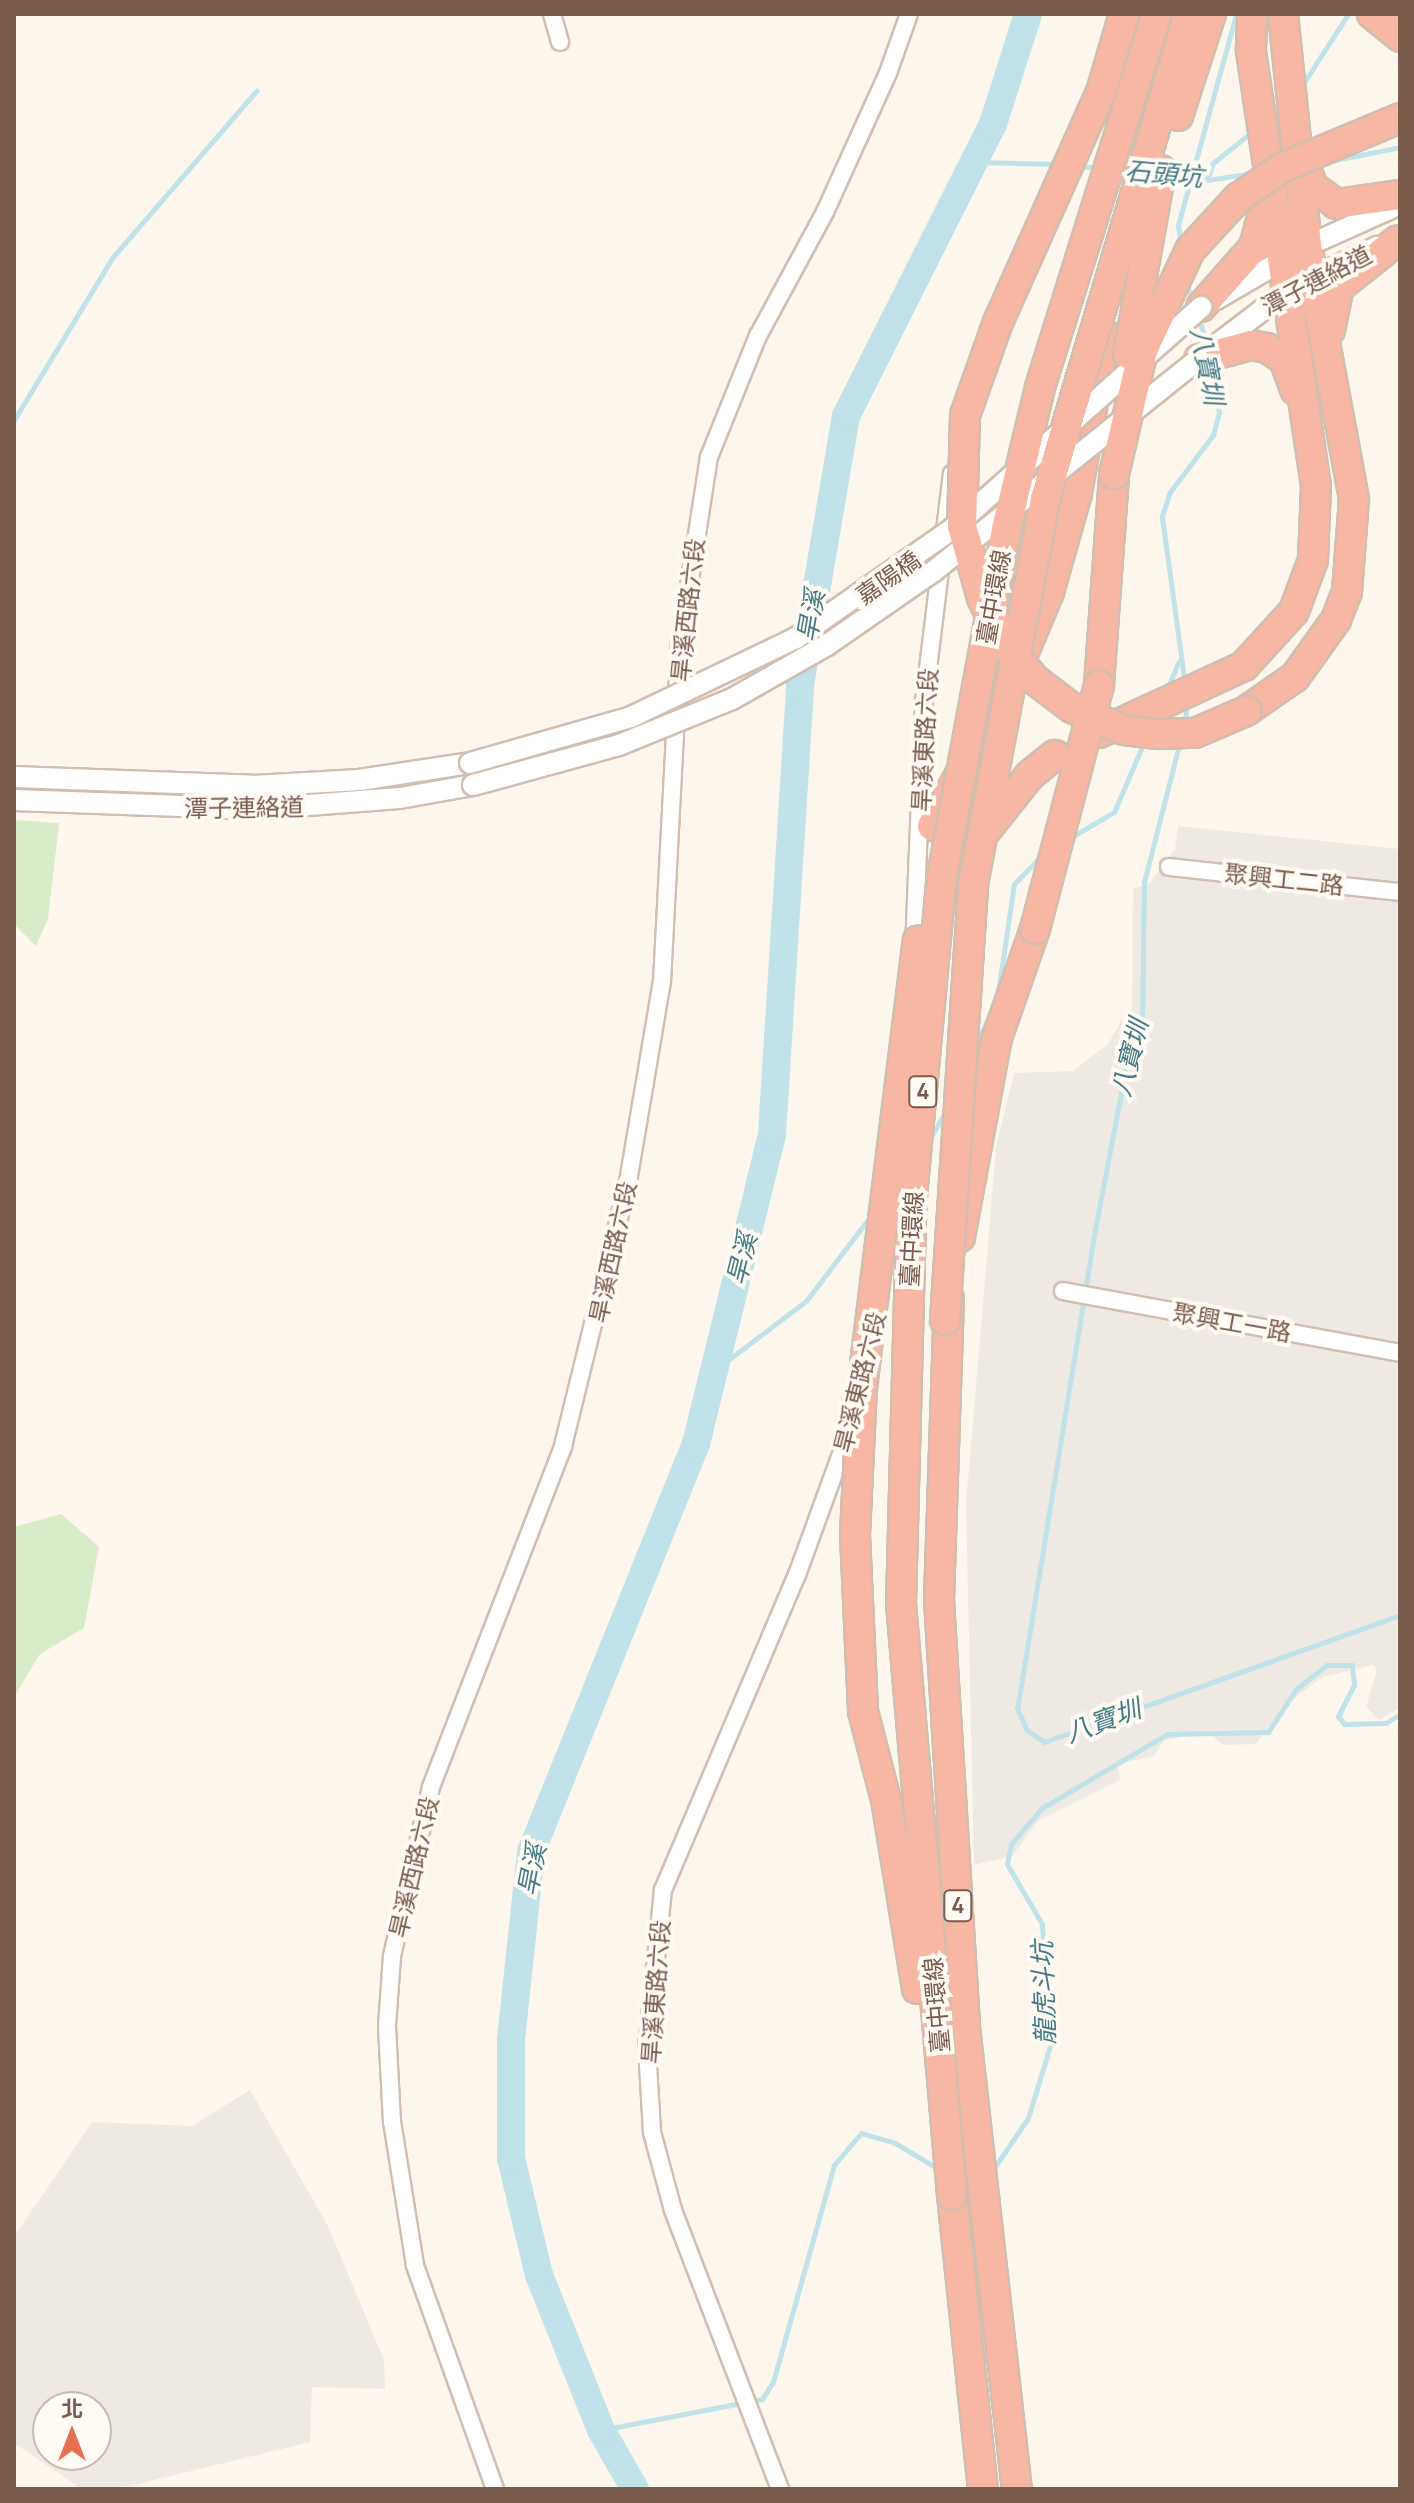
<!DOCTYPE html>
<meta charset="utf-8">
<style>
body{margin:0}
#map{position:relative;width:1414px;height:2503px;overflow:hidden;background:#fdf6ec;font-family:Manrope,"Noto Sans TC",sans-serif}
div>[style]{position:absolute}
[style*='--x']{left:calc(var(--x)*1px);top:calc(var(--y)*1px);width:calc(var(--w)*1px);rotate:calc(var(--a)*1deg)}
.industrial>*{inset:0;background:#efe9e4}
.green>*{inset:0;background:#d8ecc9}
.stream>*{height:5px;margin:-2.5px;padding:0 2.5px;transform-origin:2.5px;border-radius:2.5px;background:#bfe3e8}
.river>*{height:28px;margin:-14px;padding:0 14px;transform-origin:14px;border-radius:14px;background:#bfe3e8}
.roads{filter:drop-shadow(2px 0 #d1beb0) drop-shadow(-2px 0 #d1beb0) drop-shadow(0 2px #d1beb0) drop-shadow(0 -2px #d1beb0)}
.minor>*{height:16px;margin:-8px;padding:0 8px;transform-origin:8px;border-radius:8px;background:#fff}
.tertiary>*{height:20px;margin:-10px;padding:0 10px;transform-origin:10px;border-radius:10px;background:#fff}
.motorway>*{height:28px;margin:-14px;padding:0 14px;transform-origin:14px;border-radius:14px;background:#f7b7a3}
.bridges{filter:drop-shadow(2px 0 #d1beb0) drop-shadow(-2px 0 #d1beb0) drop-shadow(0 2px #d1beb0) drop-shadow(0 -2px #d1beb0)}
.tertiary-bridge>*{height:20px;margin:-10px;padding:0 10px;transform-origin:10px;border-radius:10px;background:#fff}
.motorway-bridge>*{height:28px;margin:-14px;padding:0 14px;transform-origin:14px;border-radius:14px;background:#f7b7a3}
span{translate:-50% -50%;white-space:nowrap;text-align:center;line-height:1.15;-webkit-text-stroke:8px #fffaf3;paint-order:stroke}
.shield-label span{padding:2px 6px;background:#fffaf3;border:2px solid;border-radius:6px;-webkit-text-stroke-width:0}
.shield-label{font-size:22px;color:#7a5c4d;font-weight:700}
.street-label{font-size:24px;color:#7a5c4d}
.water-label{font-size:26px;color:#437c86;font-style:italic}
.frame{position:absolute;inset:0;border:16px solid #7a5c4d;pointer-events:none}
.north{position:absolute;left:32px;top:2391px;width:80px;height:80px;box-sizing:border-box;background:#fffaf3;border:2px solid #cabbb1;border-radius:50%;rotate:0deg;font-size:22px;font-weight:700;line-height:32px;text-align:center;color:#7a5c4d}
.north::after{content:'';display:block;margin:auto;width:28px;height:36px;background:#e76f51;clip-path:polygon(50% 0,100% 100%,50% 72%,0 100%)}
</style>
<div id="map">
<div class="industrial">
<i style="clip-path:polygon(1178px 826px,1400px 849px,1400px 1708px,1379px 1720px,1366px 1707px,1377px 1670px,1373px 1665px,1323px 1677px,1283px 1707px,1256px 1744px,1223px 1745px,1206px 1731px,1163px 1741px,1154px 1756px,1118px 1764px,1120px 1780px,1038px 1821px,1012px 1856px,974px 1865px,966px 1504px,996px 1148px,1014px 1073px,1073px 1071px,1108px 1044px,1124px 1016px,1132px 1018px,1133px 889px,1150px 883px,1175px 849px)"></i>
<i style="clip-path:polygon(evenodd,250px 2090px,328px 2226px,384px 2360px,385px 2389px,312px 2387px,310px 2442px,117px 2489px,82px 2489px,14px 2443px,14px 2237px,92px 2122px,192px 2126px,250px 2090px,48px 2407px,96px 2407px,96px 2455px,48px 2455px,48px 2407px)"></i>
</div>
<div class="green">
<i style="clip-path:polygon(14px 820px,59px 823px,48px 919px,36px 946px,14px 924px)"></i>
<i style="clip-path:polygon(61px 1514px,99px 1547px,84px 1628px,40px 1654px,14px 1697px,14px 1527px)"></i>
</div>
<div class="stream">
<i style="--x:1301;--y:87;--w:87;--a:-57.2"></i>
<i style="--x:1330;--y:161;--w:71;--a:-11.3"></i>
<i style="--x:974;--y:162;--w:85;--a:1.3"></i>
<i style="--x:1077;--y:166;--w:21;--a:5"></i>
<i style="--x:1168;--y:176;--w:39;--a:6"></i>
<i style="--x:1207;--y:180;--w:47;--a:-8.7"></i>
<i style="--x:1207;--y:180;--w:18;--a:-71"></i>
<i style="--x:1213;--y:163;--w:51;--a:-38.7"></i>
<i style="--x:1181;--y:245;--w:20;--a:-99"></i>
<i style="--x:1178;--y:225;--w:219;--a:-74.6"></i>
<i style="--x:1186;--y:282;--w:22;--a:72"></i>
<i style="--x:1198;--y:316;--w:30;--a:73"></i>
<i style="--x:14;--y:420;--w:189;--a:-58.8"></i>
<i style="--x:112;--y:258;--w:221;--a:-49.2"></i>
<i style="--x:1185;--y:685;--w:171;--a:-97.8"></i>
<i style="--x:1162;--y:516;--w:25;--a:-72"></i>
<i style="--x:1170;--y:492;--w:71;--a:-53"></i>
<i style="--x:1213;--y:435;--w:24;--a:-75"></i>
<i style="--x:1219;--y:412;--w:46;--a:-103.7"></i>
<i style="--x:1167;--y:689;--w:30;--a:-67"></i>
<i style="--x:1184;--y:724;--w:22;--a:-80"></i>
<i style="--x:1180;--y:741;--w:146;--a:104.3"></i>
<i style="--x:1144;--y:882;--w:149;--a:90.8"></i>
<i style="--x:1142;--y:1031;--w:39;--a:114"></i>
<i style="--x:1126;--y:1067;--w:165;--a:100.8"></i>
<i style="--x:1095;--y:1229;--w:485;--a:99.2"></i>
<i style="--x:1017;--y:1708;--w:24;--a:66"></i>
<i style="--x:1027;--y:1730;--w:21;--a:35"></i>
<i style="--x:1044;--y:1742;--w:378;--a:-19.6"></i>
<i style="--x:1068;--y:839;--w:53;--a:-30.4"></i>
<i style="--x:1114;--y:812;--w:76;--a:-66.8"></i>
<i style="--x:975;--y:1047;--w:53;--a:-65.4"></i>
<i style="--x:997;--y:999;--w:116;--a:-81.6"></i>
<i style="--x:1014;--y:884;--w:40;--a:-46"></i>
<i style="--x:929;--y:1140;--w:34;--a:-60"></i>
<i style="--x:715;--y:1370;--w:114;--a:-37.2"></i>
<i style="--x:806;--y:1301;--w:109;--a:-52.8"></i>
<i style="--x:992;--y:2171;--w:64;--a:-55.8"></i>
<i style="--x:1028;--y:2118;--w:75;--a:-73"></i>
<i style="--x:1050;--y:2046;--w:122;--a:-93.8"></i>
<i style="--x:1042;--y:1924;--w:69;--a:-120.3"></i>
<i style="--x:1007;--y:1864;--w:20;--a:-79"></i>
<i style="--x:1011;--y:1844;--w:48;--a:-49.3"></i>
<i style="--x:1042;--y:1808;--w:145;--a:-30.6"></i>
<i style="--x:1167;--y:1734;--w:101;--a:-1.1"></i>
<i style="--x:1268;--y:1732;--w:51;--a:-56.9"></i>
<i style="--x:1296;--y:1689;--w:39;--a:-38"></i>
<i style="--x:1327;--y:1665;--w:25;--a:0"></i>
<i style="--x:1352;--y:1665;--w:20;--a:84"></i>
<i style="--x:1354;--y:1685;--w:35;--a:117"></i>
<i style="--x:1338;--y:1716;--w:10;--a:53"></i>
<i style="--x:1344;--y:1724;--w:42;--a:-1.4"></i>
<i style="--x:1386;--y:1723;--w:17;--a:-33"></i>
<i style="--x:601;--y:2430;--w:164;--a:-10.9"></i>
<i style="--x:762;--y:2399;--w:20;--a:-57"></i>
<i style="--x:773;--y:2382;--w:225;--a:-74.3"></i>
<i style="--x:834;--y:2165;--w:42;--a:-49.8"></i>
<i style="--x:861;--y:2133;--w:35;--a:16"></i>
<i style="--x:895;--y:2143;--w:55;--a:30.8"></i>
</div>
<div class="river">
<i style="--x:635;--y:2489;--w:68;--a:-120"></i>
<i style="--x:601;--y:2430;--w:167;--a:-111.8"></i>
<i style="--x:539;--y:2275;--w:120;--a:-103.5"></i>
<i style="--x:511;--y:2158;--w:119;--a:-90"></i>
<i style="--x:511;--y:2039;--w:188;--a:-83.9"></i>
<i style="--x:531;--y:1852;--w:440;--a:-68"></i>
<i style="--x:696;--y:1444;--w:319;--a:-76.2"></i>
<i style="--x:772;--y:1134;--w:450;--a:-86.4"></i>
<i style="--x:800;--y:685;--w:273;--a:-80.3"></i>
<i style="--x:846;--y:416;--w:327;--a:-63.3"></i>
<i style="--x:993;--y:124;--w:115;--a:-72.3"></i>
</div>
<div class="roads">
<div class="minor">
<i style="--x:552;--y:14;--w:29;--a:74"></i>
<i style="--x:1169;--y:867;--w:232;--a:6.2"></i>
<i style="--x:914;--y:949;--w:248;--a:-87.7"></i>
<i style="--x:924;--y:701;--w:229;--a:-83"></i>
<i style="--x:1063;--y:1291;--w:343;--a:10.4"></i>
<i style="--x:495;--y:2489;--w:238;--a:-109.7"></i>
<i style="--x:415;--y:2265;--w:145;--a:-99.1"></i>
<i style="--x:392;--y:2122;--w:96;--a:-93"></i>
<i style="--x:387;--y:2026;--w:70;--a:-85.9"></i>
<i style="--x:392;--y:1956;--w:173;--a:-77"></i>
<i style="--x:431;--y:1787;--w:366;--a:-68.8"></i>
<i style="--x:563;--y:1446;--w:272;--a:-76.2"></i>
<i style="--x:628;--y:1182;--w:203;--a:-80.4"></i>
<i style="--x:662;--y:982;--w:338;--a:-87"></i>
<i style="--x:680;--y:644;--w:189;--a:-81.2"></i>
<i style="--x:709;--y:457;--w:131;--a:-68"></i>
<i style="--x:758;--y:336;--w:141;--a:-61.6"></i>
<i style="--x:825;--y:212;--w:153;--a:-65.6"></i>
<i style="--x:888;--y:73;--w:63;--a:-70.4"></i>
<i style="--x:780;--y:2489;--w:299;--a:-111"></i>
<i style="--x:673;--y:2210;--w:81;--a:-105.1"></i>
<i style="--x:652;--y:2132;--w:85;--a:-93.4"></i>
<i style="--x:647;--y:2047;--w:158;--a:-84.2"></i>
<i style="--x:663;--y:1890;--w:342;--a:-67"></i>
<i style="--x:797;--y:1575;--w:158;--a:-70"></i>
</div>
<div class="tertiary">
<i style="--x:1216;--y:299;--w:105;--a:-30.2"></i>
<i style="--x:1307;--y:246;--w:102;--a:-24.3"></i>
<i style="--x:1202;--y:356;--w:111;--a:-37.3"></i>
<i style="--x:1290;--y:289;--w:97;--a:-25.8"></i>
<i style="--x:14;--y:777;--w:240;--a:2.1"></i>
<i style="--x:254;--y:786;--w:105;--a:-3.3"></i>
<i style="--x:359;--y:780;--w:112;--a:-8.7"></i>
<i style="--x:14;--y:800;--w:242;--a:2.1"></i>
<i style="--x:256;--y:809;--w:144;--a:-4.4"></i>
<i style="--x:400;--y:798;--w:74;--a:-10.1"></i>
</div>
<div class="motorway">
<i style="--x:1372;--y:14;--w:36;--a:39"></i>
<i style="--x:1303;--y:160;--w:29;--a:70"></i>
<i style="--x:1313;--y:187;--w:29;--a:36"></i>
<i style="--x:1336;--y:204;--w:65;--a:-8"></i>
<i style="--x:1201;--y:307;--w:80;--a:-48.5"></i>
<i style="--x:1254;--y:247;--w:55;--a:-75.2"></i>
<i style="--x:1330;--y:330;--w:44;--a:-78.2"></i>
<i style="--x:1339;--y:287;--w:75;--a:-38.5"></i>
<i style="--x:1199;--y:359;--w:54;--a:-15.1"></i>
<i style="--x:1251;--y:345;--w:16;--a:11"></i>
<i style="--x:1267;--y:348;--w:20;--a:33"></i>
<i style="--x:1284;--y:359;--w:33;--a:70"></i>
<i style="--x:1099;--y:685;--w:212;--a:-85.9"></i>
<i style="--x:1246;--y:711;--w:60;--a:-34.8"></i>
<i style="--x:1295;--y:677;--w:70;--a:-54.3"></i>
<i style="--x:1336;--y:620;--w:30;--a:-69"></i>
<i style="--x:1347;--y:592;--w:93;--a:-85.7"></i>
<i style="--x:1354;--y:499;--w:257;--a:-100.5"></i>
<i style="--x:1307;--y:246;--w:233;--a:-95.9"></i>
<i style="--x:1099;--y:733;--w:160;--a:-24.8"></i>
<i style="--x:1244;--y:666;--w:74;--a:-47.7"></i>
<i style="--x:1294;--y:611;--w:54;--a:-69.6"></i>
<i style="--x:1313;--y:560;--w:74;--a:-87.7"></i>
<i style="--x:1316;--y:486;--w:442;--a:-98.5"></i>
<i style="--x:1251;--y:49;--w:35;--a:-88"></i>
<i style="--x:932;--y:826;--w:174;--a:-61.5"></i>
<i style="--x:1015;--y:673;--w:88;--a:-67.2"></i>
<i style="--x:1049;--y:592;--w:103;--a:-74.2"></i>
<i style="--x:1077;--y:493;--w:161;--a:-80"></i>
<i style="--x:960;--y:1237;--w:202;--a:-79.5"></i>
<i style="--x:997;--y:1038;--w:115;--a:-70.8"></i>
<i style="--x:949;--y:1298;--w:302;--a:91.9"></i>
<i style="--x:939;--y:1600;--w:428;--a:86.5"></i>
<i style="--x:965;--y:2027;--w:465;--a:83.6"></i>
<i style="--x:952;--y:2195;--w:296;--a:84"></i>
</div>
</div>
<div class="bridges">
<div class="tertiary-bridge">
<i style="--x:470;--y:763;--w:167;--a:-15.9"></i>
<i style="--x:631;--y:717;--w:183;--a:-25.6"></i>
<i style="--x:796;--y:638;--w:190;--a:-34.9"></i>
<i style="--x:952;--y:529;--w:334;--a:-41.7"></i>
<i style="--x:473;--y:785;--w:151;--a:-15.3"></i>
<i style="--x:619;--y:745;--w:122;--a:-22.2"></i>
<i style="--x:732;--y:699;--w:109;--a:-29.6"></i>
<i style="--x:827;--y:645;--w:130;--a:-34.7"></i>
<i style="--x:934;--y:571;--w:339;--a:-38.7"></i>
</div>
<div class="motorway-bridge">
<i style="--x:1124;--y:14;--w:81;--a:106.4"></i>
<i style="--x:1101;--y:92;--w:252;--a:114.1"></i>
<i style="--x:998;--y:322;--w:99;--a:109.5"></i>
<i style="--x:965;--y:415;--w:111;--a:91.5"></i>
<i style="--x:962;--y:526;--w:75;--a:74.5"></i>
<i style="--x:982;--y:598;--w:53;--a:62.9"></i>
<i style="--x:1006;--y:645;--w:45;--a:50.4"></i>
<i style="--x:1035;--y:680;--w:46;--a:37.1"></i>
<i style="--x:1072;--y:708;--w:56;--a:22.9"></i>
<i style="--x:1124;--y:730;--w:34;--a:7"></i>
<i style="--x:1158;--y:734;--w:37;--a:-2"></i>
<i style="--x:1195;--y:733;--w:56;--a:-23.3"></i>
<i style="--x:1178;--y:116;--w:107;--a:-72.1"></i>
<i style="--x:1128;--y:354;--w:187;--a:-79.8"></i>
<i style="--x:1114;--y:474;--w:127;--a:-76.8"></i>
<i style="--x:1143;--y:350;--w:110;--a:-64.8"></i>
<i style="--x:1190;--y:250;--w:71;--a:-47.3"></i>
<i style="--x:1238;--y:198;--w:55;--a:-34.6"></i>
<i style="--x:1283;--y:167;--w:127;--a:-22.7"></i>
<i style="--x:987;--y:829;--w:69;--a:-51.5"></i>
<i style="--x:1030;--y:775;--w:32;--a:-39"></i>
<i style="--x:1035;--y:929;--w:252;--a:-75.3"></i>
<i style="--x:945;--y:1320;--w:436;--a:-86.3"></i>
<i style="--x:973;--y:885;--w:393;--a:-79.4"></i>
<i style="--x:1045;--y:499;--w:506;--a:-73.46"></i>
<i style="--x:917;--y:1989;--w:192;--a:-99.3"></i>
<i style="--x:886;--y:1800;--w:92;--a:-104.5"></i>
<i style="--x:863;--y:1711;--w:176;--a:-92.6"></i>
<i style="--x:855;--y:1535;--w:147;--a:-87.3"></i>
<i style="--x:862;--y:1388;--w:451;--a:-82.9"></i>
<i style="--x:952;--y:2195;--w:593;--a:-94.93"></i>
<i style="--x:901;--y:1604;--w:407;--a:-88.5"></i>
<i style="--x:912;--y:1197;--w:322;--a:-84.7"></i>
<i style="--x:942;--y:876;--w:353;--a:-79.5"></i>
<i style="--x:1006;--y:529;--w:146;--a:-76.5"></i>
<i style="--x:1040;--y:387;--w:391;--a:-72.6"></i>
</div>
</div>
<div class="shield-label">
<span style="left:923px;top:1092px">4</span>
<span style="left:958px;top:1906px">4</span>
</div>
<div class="street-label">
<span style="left:1316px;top:280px;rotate:-28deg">潭子連絡道</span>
<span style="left:888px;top:577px;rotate:-35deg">嘉陽橋</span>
<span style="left:993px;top:597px;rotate:-80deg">臺中環線</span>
<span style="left:687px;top:610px;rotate:-84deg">旱溪西路六段</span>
<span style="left:924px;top:740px;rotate:-87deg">旱溪東路六段</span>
<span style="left:244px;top:807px;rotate:-1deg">潭子連絡道</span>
<span style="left:1284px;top:879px;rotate:6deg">聚興工二路</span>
<span style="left:911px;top:1239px;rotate:-87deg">臺中環線</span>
<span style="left:612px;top:1252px;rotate:-78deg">旱溪西路六段</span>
<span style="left:1232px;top:1322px;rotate:10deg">聚興工一路</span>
<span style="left:859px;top:1382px;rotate:-76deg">旱溪東路六段</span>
<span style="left:413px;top:1867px;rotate:-77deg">旱溪西路六段</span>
<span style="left:655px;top:1992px;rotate:-86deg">旱溪東路六段</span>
<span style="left:936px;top:2005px;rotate:-95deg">臺中環線</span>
</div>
<div class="water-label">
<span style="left:1164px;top:174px;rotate:5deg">石頭坑</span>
<span style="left:1207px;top:366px;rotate:79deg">八寶圳</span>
<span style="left:811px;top:616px;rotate:-80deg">旱溪</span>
<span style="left:1130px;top:1058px;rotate:-76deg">八寶圳</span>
<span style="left:742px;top:1259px;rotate:-76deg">旱溪</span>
<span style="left:1103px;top:1721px;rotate:-20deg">八寶圳</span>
<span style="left:532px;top:1870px;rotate:-79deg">旱溪</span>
<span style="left:1044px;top:1993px;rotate:-92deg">龍虎斗坑</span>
</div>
<div class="frame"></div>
<div class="north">北</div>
</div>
